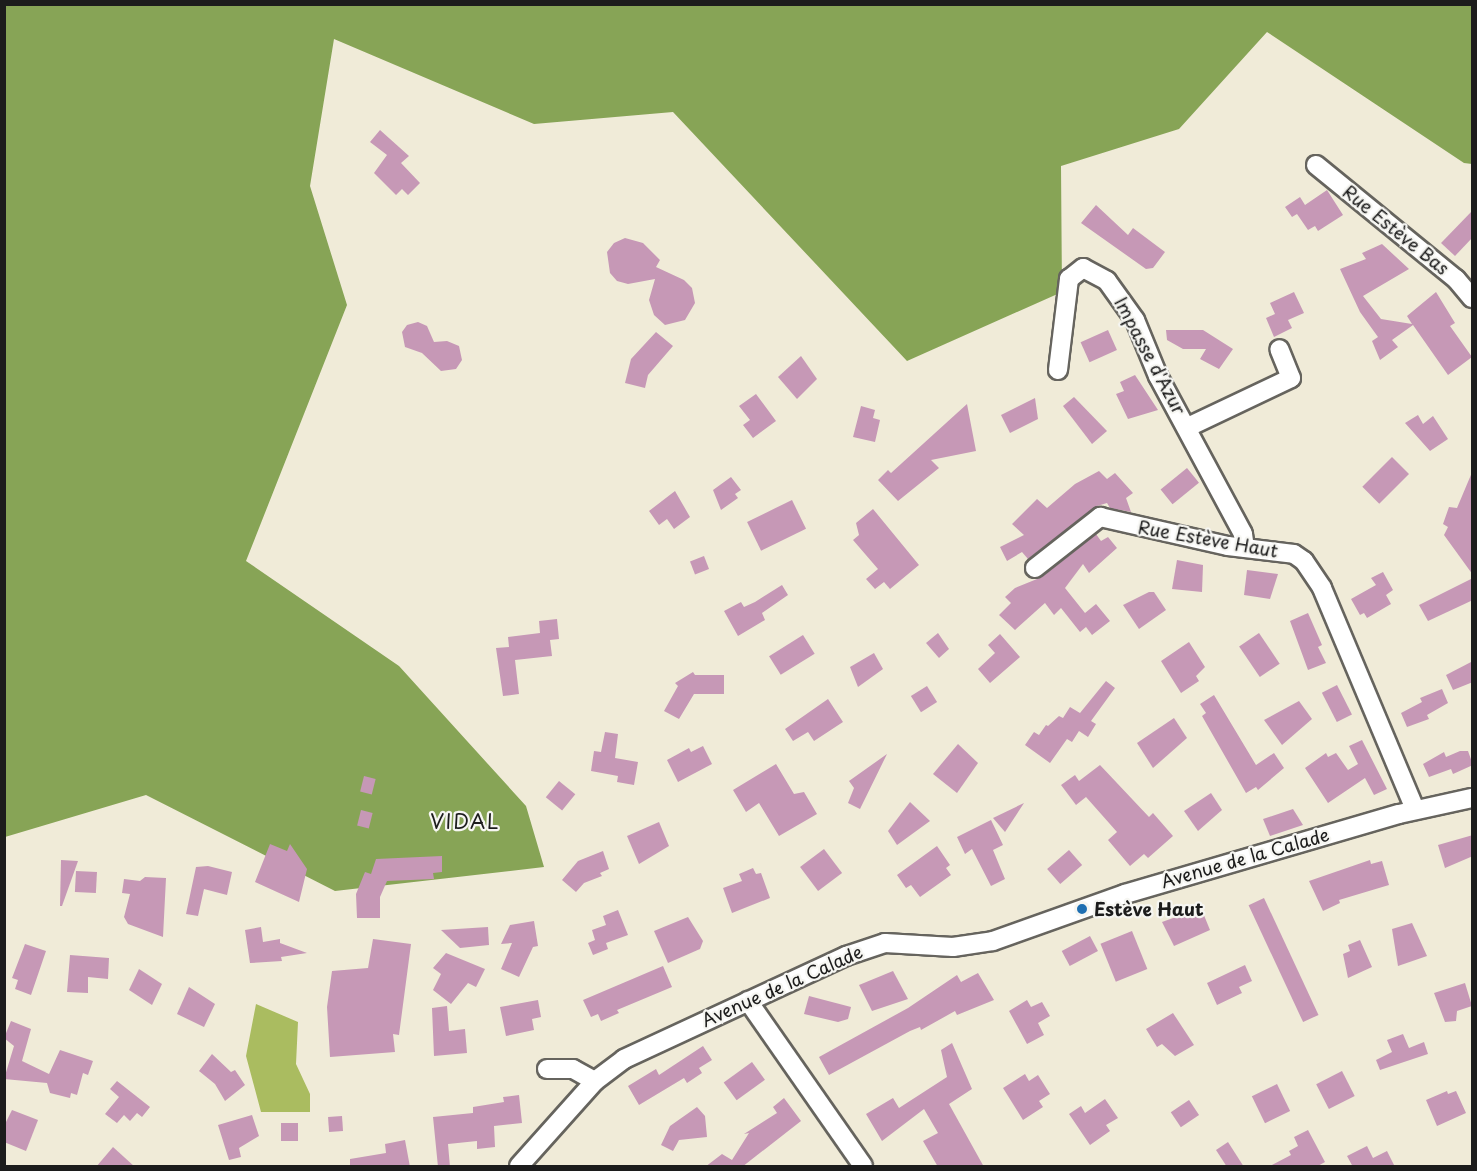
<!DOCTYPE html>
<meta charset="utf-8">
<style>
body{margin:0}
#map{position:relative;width:1477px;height:1171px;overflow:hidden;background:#f0ebd8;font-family:"Playpen Sans",sans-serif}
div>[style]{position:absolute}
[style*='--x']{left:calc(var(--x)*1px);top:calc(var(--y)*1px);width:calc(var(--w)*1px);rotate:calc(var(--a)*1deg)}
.green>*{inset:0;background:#aabc60}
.forest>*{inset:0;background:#87a456}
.building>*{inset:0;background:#c698b6;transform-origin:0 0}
.roads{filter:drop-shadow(2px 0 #66645e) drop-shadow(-2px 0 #66645e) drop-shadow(0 2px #66645e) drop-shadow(0 -2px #66645e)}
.minor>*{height:18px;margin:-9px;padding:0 9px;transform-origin:9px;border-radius:9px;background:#fff}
.dots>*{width:16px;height:16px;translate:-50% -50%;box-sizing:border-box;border:3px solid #f6f6f2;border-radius:50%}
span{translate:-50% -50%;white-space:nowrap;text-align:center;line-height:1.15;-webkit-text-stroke:4.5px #f6f6f2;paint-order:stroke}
.street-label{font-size:18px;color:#1c1c1c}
.poi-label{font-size:18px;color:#1c1c1c;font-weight:700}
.left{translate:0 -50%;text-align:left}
.neighbourhood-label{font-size:20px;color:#1c1c1c;letter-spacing:1.5px}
.frame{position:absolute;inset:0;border:6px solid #1c1c1c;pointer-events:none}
</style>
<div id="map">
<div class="green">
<i style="clip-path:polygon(256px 1004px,298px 1022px,296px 1064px,310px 1094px,310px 1112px,261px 1112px,246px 1056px)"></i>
</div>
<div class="forest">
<i style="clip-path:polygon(5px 5px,1472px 5px,1472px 164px,1464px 163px,1267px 32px,1179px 129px,1061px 166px,1062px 292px,907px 361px,673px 112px,534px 124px,334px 39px,310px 186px,347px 305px,246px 561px,399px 666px,526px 806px,544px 867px,335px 891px,146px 795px,5px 837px)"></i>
</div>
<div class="building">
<i style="clip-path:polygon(380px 130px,409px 156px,401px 163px,420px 183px,408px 195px,402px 189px,396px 195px,374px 173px,387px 155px,370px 142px)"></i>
<i style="clip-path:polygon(1327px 190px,1343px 215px,1318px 231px,1315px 226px,1308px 230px,1297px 214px,1292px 217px,1285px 207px,1300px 197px,1305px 205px)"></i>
<i style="clip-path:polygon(1096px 205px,1128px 235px,1133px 228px,1165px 252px,1153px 268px,1146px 269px,1081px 223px)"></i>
<i style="clip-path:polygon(1473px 210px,1473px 237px,1455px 256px,1441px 243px)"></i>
<i style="clip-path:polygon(625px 238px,643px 243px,660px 260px,656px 267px,684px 280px,692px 288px,695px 303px,685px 320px,665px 325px,654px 315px,649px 300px,655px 279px,628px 284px,617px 281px,610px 273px,607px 252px,614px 243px)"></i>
<i style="clip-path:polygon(1382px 244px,1409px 269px,1363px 296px,1381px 319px,1412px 324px,1407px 316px,1436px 292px,1455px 323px,1450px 326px,1472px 357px,1448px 375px,1413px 325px,1392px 340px,1398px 347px,1380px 360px,1372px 341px,1378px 337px,1360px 312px,1340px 269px,1366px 259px,1362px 253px)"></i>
<i style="clip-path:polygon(1294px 292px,1304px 313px,1288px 320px,1292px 328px,1274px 337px,1266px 318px,1275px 314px,1270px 303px)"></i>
<i style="clip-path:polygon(418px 322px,427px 326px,434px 342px,447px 341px,459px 346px,462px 360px,456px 369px,441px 371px,422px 353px,405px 347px,402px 332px,407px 325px)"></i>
<i style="left:1108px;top:330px;width:22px;height:30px;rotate:66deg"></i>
<i style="clip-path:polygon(1166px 330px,1203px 330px,1233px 349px,1219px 369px,1200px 359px,1206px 349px,1183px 349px,1167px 340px)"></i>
<i style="clip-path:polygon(656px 332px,673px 346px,648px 375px,645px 388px,625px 383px,631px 359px)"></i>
<i style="clip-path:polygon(801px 356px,817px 379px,797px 399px,778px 377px)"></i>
<i style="clip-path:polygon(1135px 375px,1158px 410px,1128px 419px,1116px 394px,1124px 391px,1120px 382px)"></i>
<i style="clip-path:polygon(756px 394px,776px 421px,753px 438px,743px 425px,750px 420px,739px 406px)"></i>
<i style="clip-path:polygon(1074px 397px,1107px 431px,1092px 444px,1063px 406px)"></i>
<i style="clip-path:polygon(1035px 398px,1038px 419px,1010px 433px,1001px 415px)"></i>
<i style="clip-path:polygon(967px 404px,976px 451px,931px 460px,939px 468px,898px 501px,878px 480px,888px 470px,891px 473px)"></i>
<i style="clip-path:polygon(861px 406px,875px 410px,873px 418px,880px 420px,875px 442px,853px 437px)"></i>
<i style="clip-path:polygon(1418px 415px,1423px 424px,1433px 416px,1448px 439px,1430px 451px,1405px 423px)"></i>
<i style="left:1392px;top:457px;width:24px;height:42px;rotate:45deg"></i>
<i style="left:1187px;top:468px;width:19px;height:34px;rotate:51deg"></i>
<i style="clip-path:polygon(1473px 470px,1473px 575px,1444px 535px,1448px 527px,1443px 524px,1449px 507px,1457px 508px)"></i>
<i style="clip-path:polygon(1099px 471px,1107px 479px,1115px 473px,1133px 493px,1126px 498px,1131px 512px,1110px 508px,1107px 503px,1097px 506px,1028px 559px,1022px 552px,1007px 561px,1000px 547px,1024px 535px,1012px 524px,1037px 499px,1047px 508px,1075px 484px)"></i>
<i style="clip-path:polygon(731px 477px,741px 490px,735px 494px,738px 498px,721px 510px,713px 490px)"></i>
<i style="clip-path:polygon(675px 491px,690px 517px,674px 529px,667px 519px,659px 525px,649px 511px)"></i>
<i style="left:792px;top:500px;width:32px;height:50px;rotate:64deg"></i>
<i style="clip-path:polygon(873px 509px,919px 565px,890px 589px,884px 582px,875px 589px,866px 579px,878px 569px,853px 540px,859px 535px,856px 523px)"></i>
<i style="clip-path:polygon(1096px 534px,1101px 541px,1108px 537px,1117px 548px,1089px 573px,1083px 564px,1065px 588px,1085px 613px,1096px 604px,1110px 621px,1092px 635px,1086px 627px,1080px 632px,1061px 608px,1054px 615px,1045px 603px,1015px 630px,999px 615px,1011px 603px,1005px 597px,1015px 588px,1042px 577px)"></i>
<i style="left:704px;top:556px;width:14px;height:15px;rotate:69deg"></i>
<i style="clip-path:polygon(1177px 560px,1203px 565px,1202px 592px,1172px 589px)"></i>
<i style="clip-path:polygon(1247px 570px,1278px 574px,1270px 599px,1244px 595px)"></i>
<i style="clip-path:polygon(1383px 572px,1393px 590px,1386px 595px,1391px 604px,1367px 618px,1364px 613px,1360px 615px,1351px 599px,1376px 585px,1371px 578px)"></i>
<i style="clip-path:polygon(1473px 578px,1473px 600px,1428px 621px,1419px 605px)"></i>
<i style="clip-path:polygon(782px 585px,788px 595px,762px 613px,765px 620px,738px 636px,724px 611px,741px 602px,744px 607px,755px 602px)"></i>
<i style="clip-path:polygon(1149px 592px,1154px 592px,1166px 610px,1139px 629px,1123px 605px)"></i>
<i style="clip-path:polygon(1308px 613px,1322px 645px,1318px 647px,1326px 663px,1308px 670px,1290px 621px)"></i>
<i style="clip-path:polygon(557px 619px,559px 639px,550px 640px,552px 656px,515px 660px,519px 694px,503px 696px,496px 648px,509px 647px,508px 637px,540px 633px,539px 621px)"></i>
<i style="clip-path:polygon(938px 633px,949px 649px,939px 658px,926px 643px)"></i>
<i style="left:1259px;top:633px;width:37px;height:24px;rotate:56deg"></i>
<i style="clip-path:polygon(1000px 634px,1020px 657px,990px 683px,978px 669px,995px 653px,988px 645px)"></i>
<i style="left:803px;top:635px;width:22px;height:40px;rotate:58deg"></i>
<i style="clip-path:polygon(1189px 642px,1205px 667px,1196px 676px,1199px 681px,1181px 693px,1161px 661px)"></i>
<i style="clip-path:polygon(874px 653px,883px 669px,858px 687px,850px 667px)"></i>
<i style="clip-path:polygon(1473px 661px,1473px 682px,1453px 690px,1446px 675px)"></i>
<i style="clip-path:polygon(693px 672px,695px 675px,724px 675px,724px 694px,694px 694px,679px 719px,664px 711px,678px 686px,675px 683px)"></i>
<i style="clip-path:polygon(1106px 681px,1115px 688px,1091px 721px,1096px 724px,1088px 737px,1079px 731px,1072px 742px,1067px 739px,1050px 763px,1025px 745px,1034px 732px,1039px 735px,1046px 725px,1048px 726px,1059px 716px,1063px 718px,1070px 707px,1080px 713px)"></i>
<i style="left:1337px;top:685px;width:33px;height:17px;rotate:63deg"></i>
<i style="left:927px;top:686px;width:19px;height:19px;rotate:58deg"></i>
<i style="clip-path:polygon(1442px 689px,1448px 703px,1427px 715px,1429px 719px,1407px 727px,1401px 713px,1422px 702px,1420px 698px)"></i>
<i style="clip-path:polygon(1214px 695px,1256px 765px,1274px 753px,1284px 768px,1258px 790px,1256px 787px,1246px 793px,1202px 716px,1206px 713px,1200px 704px)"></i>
<i style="clip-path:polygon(828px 699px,843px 722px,814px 741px,808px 732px,793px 741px,785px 729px)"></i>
<i style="clip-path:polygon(1299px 701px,1312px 719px,1282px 745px,1264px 720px)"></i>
<i style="clip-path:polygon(1174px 718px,1187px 738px,1153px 768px,1137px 743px)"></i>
<i style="clip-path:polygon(605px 732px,618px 734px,615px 758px,638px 762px,634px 785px,617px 782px,618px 776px,591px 771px,594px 751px,601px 752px)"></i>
<i style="clip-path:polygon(1362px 740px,1387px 789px,1374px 795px,1365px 778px,1328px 803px,1305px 768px,1326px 753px,1328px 757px,1336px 753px,1348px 770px,1358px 764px,1349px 746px)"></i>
<i style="clip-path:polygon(958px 744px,978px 763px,957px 793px,933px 774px)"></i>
<i style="clip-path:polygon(703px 746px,712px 764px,678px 782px,667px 760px,689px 748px,691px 752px)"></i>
<i style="clip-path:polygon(1460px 751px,1468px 751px,1473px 765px,1453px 774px,1451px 769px,1429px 777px,1423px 764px,1444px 752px,1446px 757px)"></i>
<i style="clip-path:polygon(887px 754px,860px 809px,848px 803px,854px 788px,849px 781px)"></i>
<i style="clip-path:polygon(776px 764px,794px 794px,804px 792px,817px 814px,779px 836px,759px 803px,746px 812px,733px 790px)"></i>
<i style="clip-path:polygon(1100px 765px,1149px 817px,1153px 813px,1173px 836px,1148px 858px,1144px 854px,1130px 866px,1108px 840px,1117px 832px,1086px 797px,1076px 805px,1061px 785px,1075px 775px,1079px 781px)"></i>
<i style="left:364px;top:776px;width:12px;height:16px;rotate:14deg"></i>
<i style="left:559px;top:781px;width:21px;height:21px;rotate:39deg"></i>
<i style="clip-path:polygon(1211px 793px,1222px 810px,1198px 831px,1184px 811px)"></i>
<i style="clip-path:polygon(910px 802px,930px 821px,897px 845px,888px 831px)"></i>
<i style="clip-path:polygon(1024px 803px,1005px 832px,993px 818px)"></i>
<i style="clip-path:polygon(1293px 809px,1303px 825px,1270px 836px,1263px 819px)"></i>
<i style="left:361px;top:810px;width:12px;height:16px;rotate:14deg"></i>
<i style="clip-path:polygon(991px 820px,1003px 845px,993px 850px,1005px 879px,991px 886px,972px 849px,965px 854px,957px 837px)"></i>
<i style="clip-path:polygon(659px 822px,669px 846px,639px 864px,627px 836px)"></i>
<i style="clip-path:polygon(1473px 835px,1473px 856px,1445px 868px,1438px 845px)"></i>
<i style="clip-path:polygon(270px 844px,287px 851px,290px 844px,307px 869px,299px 902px,255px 882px)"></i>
<i style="clip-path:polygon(937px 846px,950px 865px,946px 868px,951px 875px,920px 897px,911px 885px,906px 888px,897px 875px)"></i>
<i style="left:824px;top:849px;width:30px;height:30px;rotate:53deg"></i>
<i style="left:1069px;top:850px;width:20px;height:29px;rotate:49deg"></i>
<i style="clip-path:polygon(603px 851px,609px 869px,600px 873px,602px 876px,584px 883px,576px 892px,562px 880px,578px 861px)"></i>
<i style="clip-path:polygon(442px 856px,442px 872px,433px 873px,434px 879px,387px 881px,380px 897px,380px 918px,357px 918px,356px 894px,365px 872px,371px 874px,376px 859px)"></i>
<i style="clip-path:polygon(61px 860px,78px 861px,62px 906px,60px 906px)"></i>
<i style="clip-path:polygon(1370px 860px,1371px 864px,1382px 861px,1389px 885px,1339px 900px,1340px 903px,1323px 911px,1309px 881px)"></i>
<i style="clip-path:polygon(208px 866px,232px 872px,227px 895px,204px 889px,198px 916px,186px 914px,196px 867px)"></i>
<i style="clip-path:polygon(753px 868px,756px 874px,761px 873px,770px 898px,732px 913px,723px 888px,742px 881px,739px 874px)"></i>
<i style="left:76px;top:871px;width:21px;height:21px;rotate:3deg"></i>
<i style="clip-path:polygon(145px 877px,166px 878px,163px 937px,128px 924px,124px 917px,130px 894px,122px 893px,124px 879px,140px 881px)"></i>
<i style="left:1264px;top:898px;width:129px;height:17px;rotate:65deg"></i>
<i style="clip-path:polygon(1201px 908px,1210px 930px,1174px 946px,1162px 922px)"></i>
<i style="clip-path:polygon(618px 910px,628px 935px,606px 943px,608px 949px,593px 955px,588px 943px,595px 940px,592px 930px,606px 925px,603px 916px)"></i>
<i style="clip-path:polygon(688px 917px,703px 941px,700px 949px,668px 963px,654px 931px)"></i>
<i style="clip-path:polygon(534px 921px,538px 946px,533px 947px,519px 977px,501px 969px,512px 943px,501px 944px,510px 925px)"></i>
<i style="clip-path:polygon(1412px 923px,1427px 956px,1398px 966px,1392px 929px)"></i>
<i style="clip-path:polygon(261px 927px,263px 942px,280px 939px,280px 943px,307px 953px,281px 957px,282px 961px,250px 963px,245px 930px)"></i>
<i style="clip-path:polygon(488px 927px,489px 945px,460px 948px,441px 930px)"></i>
<i style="left:1132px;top:931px;width:41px;height:34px;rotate:68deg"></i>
<i style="left:1090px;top:936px;width:17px;height:32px;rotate:62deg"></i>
<i style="clip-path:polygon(373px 939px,411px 944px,399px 1035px,393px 1034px,395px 1052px,330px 1057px,327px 1007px,332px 971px,368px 968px)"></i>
<i style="clip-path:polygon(1360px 940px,1372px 967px,1348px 978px,1343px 954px,1350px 951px,1348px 945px)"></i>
<i style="clip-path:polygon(25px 944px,46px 951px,31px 995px,15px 989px,18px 980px,12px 978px)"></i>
<i style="clip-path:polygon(446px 953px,485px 969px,476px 987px,468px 983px,451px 1004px,433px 990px,441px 974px,433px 968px)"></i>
<i style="clip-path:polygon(70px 955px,109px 958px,108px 979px,88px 977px,88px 993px,67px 992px)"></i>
<i style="clip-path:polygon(1245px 965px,1252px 981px,1239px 987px,1242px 993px,1217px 1005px,1207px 983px)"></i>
<i style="clip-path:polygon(663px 966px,672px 987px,617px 1010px,619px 1013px,601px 1021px,598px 1014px,591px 1017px,583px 1000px)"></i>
<i style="clip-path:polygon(139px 969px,162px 984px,152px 1005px,129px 990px)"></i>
<i style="clip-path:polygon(893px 971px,908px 999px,872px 1011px,859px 985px)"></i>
<i style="clip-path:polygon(978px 973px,994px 1000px,957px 1015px,955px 1011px,921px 1030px,920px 1027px,910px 1031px,829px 1075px,819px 1057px,908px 1008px,957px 975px,961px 982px)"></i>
<i style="clip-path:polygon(1465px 983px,1472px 1006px,1457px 1011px,1456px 1021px,1445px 1022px,1434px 993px)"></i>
<i style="clip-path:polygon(189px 987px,215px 1004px,204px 1027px,177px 1014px)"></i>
<i style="clip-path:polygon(809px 996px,851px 1007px,848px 1019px,838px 1022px,804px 1014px)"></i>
<i style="clip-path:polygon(538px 1000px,541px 1017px,532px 1019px,534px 1030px,506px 1036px,500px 1007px)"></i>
<i style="clip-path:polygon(1027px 1000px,1031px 1007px,1042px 1002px,1050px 1016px,1038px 1023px,1044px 1035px,1027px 1044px,1009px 1011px)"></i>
<i style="clip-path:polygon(447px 1006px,449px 1031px,465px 1029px,467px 1053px,434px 1056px,432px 1008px)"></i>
<i style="clip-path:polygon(1173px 1013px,1194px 1045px,1175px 1056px,1162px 1044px,1157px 1047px,1146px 1029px)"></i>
<i style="clip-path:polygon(11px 1021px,31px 1029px,22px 1061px,49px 1074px,60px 1050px,93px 1061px,88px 1075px,83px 1073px,77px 1095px,71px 1093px,70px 1098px,50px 1093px,47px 1083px,4px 1079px,14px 1046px,4px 1038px)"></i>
<i style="clip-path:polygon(1403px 1034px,1409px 1048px,1424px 1042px,1428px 1054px,1380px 1070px,1376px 1060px,1392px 1052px,1387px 1040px)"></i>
<i style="clip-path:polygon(952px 1043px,972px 1089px,949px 1104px,984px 1167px,938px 1167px,923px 1141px,938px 1133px,924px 1109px,882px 1141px,866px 1114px,893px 1098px,899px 1108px,947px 1077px,941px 1050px)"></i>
<i style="clip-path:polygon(703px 1046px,712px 1060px,699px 1068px,702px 1073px,687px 1083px,684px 1078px,639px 1105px,628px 1086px,656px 1069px,659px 1075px)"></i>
<i style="clip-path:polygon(212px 1054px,231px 1072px,235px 1070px,245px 1085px,225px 1101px,215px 1084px,199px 1071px)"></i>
<i style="left:752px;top:1062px;width:22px;height:35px;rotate:54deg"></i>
<i style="left:1342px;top:1071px;width:28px;height:29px;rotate:63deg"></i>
<i style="clip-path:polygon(1025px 1074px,1029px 1081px,1038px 1075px,1050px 1094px,1039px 1101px,1043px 1107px,1023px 1120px,1003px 1088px)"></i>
<i style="clip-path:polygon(117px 1081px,150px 1107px,142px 1117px,137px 1113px,130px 1121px,124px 1115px,117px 1123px,105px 1114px,119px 1097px,110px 1089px)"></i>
<i style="left:1277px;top:1084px;width:30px;height:28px;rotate:64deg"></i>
<i style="clip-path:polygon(1447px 1091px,1448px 1094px,1456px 1091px,1466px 1113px,1437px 1126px,1426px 1100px)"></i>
<i style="clip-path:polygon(519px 1095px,522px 1123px,494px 1126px,495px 1147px,477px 1149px,477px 1141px,448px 1144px,450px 1167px,438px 1167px,433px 1117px,473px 1113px,473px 1107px,504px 1102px,503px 1097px)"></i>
<i style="clip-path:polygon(784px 1098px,801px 1121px,742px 1167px,705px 1167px,722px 1154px,732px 1160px,749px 1133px,744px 1134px,777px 1113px,773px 1107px)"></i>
<i style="clip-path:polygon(1105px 1099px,1118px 1118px,1106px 1125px,1110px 1131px,1090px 1145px,1069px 1114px,1081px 1106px,1085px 1113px)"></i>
<i style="left:1189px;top:1100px;width:18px;height:22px;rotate:56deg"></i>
<i style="clip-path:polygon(697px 1107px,705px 1116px,707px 1137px,679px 1140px,673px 1151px,661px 1145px,670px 1126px)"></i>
<i style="clip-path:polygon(12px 1110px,38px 1120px,26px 1151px,4px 1142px,4px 1126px)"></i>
<i style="clip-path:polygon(252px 1115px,259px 1136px,239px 1148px,241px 1157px,229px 1160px,218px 1125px)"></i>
<i style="left:342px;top:1116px;width:15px;height:14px;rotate:86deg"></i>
<i style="left:281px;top:1123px;width:17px;height:18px"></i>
<i style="clip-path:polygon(1308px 1130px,1325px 1162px,1316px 1167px,1268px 1167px,1291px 1155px,1289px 1151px,1298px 1146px,1294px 1137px)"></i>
<i style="clip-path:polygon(405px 1140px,410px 1167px,350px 1167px,350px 1159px,386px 1153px,385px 1144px)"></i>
<i style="clip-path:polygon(1228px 1142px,1244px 1167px,1227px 1167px,1216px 1150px)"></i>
<i style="clip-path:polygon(1367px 1146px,1373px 1158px,1387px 1151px,1395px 1167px,1353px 1167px,1347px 1156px)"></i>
<i style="clip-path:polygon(113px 1147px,135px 1167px,96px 1167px)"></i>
</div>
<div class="roads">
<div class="minor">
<i style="--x:1316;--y:165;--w:181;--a:39.2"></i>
<i style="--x:1456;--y:279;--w:25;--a:50"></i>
<i style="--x:1058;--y:370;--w:92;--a:-83.1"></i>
<i style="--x:1069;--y:279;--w:18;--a:-38"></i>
<i style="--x:1083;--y:268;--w:27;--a:28"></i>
<i style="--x:1107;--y:281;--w:48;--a:54.3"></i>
<i style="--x:1135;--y:320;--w:61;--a:67.7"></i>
<i style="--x:1158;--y:376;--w:179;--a:61.7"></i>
<i style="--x:1243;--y:534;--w:14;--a:82"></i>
<i style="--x:1188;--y:427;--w:114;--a:-25.4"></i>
<i style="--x:1291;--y:378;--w:31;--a:-112"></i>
<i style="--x:1035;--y:568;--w:83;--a:-38.1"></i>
<i style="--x:1100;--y:517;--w:131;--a:12.8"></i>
<i style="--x:1228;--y:546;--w:66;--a:6.9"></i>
<i style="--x:1294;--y:554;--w:12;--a:35"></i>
<i style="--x:1304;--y:561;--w:32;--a:56"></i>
<i style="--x:1322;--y:588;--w:240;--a:67.2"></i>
<i style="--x:748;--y:1001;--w:201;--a:55.1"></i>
<i style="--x:547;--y:1069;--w:26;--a:0"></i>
<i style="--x:573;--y:1069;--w:25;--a:29"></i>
<i style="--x:519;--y:1166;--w:114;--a:-48.2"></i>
<i style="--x:595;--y:1081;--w:36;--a:-37"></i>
<i style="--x:624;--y:1059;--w:245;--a:-24.9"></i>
<i style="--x:846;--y:956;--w:41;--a:-18.4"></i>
<i style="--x:885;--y:943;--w:68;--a:3.4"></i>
<i style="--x:953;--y:947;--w:40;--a:-8.5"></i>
<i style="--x:993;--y:941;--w:140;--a:-19.6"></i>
<i style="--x:1125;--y:894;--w:285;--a:-16.3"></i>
<i style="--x:1399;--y:814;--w:75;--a:-12.4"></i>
</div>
</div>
<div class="dots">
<i style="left:1082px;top:909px;background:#1f6fb2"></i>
</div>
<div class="street-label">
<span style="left:1396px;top:230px;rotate:39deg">Rue Estève Bas</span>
<span style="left:1150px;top:356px;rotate:62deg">Impasse d'Azur</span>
<span style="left:1208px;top:539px;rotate:10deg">Rue Estève Haut</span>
<span style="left:1245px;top:858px;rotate:-16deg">Avenue de la Calade</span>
<span style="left:782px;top:986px;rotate:-24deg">Avenue de la Calade</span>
</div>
<div class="poi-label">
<span class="left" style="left:1094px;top:909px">Estève Haut</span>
</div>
<div class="neighbourhood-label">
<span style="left:465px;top:821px">VIDAL</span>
</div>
<div class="frame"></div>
</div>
